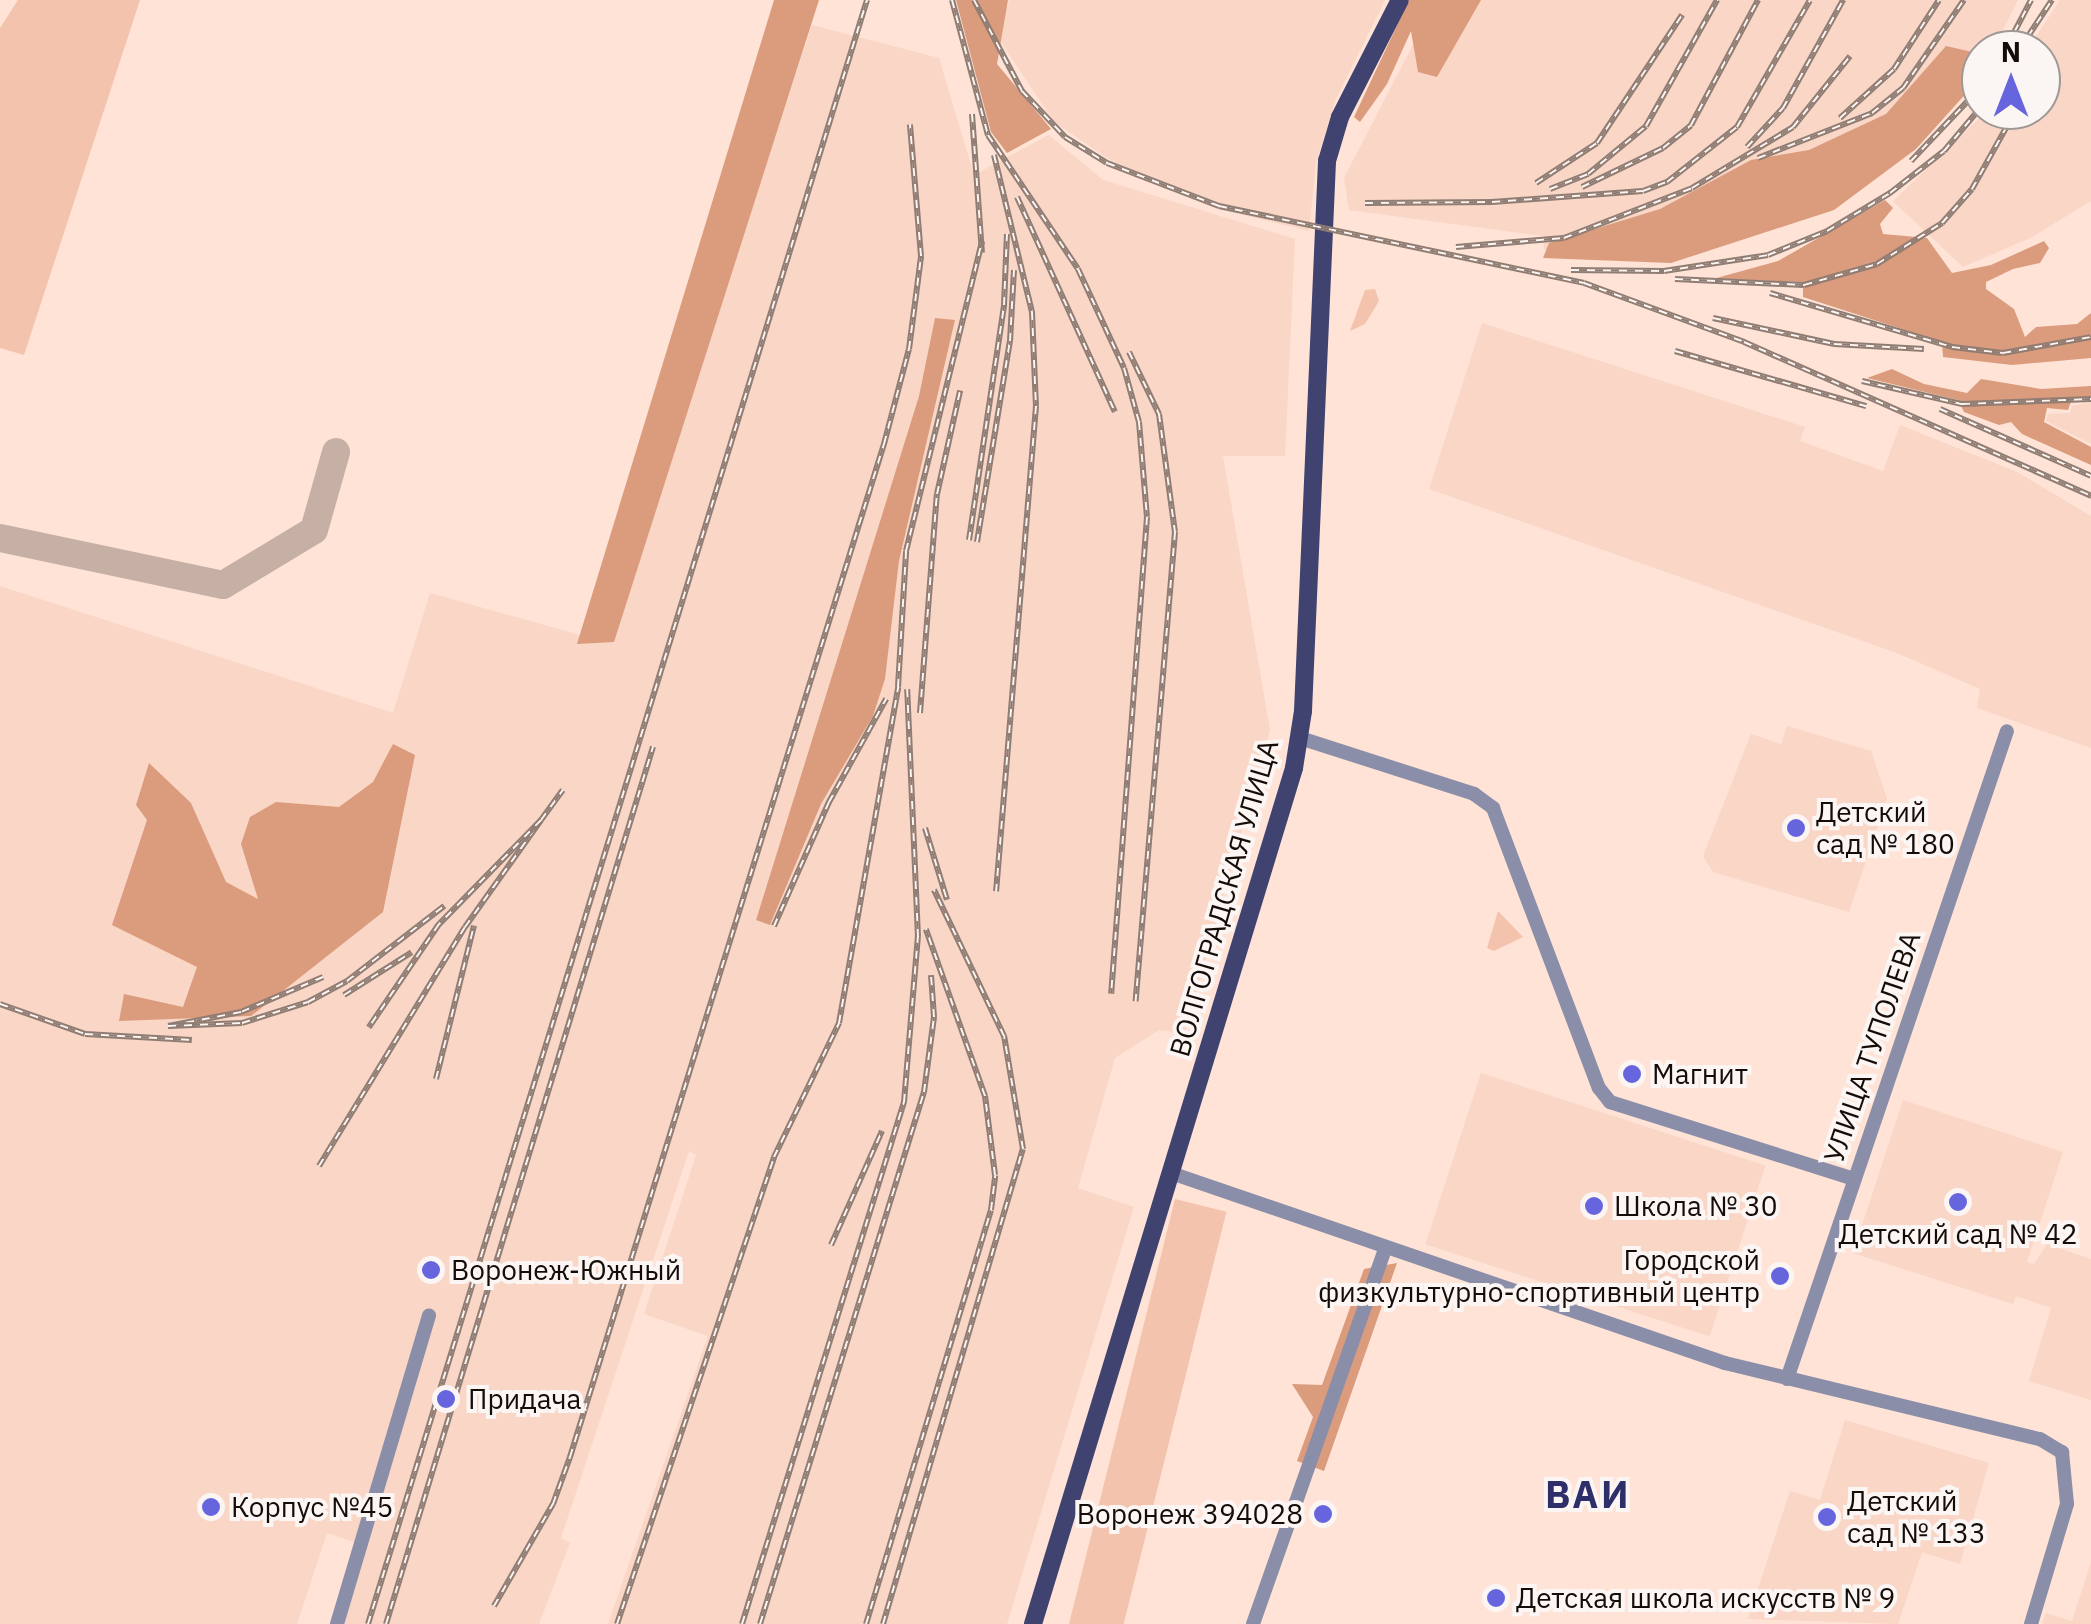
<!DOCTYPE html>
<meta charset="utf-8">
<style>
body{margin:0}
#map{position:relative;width:2091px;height:1624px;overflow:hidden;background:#fee3d6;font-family:"IBM Plex Sans",sans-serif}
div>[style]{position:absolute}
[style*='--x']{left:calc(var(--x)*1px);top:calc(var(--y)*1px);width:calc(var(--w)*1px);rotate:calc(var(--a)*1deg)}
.built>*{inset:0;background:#f9d6c6;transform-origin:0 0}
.green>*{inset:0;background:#f4c3ad;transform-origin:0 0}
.forest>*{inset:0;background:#db9b7d}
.taxiway>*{height:28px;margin:-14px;padding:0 14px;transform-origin:14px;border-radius:14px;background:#c6b0a5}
.minor>*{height:14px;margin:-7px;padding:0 7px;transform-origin:7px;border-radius:7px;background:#8b8ea8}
.major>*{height:18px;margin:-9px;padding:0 9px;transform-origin:9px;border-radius:9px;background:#404370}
.rail>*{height:6px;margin-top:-3px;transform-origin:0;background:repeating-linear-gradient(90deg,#fbf5f3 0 8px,#8f7d74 0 16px);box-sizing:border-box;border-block:2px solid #8f7d74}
.dots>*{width:28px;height:28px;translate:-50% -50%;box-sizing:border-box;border:5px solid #fbf5f3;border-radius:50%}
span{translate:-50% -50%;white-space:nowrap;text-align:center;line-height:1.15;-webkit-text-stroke:8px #fbf5f3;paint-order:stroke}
.poi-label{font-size:28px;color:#150c08}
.left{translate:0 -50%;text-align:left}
.right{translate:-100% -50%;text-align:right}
.street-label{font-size:28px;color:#150c08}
.district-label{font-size:38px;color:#2e2e69;font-weight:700;letter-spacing:2.5px}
.north{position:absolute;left:1961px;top:30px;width:100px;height:100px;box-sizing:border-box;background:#fbf5f3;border:2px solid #9f9895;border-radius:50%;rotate:0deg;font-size:28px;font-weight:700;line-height:40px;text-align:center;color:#150c08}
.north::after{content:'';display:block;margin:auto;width:35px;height:45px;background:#6665de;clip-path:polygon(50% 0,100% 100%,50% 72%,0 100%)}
</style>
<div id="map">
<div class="built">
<i style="clip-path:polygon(1009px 0,1385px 0,1335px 101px,1316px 163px,1309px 231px,1214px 208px,1122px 168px,1054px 122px,999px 39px)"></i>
<i style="clip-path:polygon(1436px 0,2018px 0,1993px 50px,1981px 50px,1979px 79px,1650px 258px,1544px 249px,1543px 236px,1349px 210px,1344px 178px)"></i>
<i style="clip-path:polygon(2060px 0,2091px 0,2091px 201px,2032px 237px,1963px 267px,1893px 201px,1988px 110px,2041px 110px,2041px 50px,2027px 50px)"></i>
<i style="clip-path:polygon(evenodd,812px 25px,939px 58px,974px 175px,1049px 135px,1103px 180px,1295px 239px,1285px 456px,1223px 456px,1270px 730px,1185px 1033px,1159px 1030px,1115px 1058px,1078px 1188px,1134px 1207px,1007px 1624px,608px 1624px,708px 1336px,644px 1314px,696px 1155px,689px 1151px,561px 1538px,570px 1543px,539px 1624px,343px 1624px,367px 1546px,327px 1533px,297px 1624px,0 1624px,0 586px,393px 713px,430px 593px,580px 635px,578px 644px,663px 480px,812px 25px,935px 319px,955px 320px,899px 561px,885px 679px,873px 716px,821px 804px,770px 924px,756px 919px,919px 396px,935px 319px)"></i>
<i style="clip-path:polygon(1482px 323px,1805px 427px,1800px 441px,1883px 471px,1900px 425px,2017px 472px,2091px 516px,2091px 748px,1977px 708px,1980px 689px,1897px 653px,1429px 489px)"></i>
<i style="clip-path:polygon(2091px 402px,2091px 444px,2046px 421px,2048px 414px,2070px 413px,2072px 406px)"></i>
<i style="clip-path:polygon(1787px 726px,1871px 751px,1887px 799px,1849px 912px,1713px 872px,1703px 856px,1751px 734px,1781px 744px)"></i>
<i style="left:1481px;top:1073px;width:299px;height:180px;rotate:18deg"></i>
<i style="clip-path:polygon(1903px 1100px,2063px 1152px,2027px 1262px,2034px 1264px,2047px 1244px,2091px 1259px,2091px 1400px,2029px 1381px,2051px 1308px,2016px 1296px,2013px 1304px,1853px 1253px)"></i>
<i style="clip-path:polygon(1845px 1420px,1989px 1463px,1960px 1564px,1922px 1552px,1898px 1624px,1748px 1619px,1790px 1491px,1820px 1500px)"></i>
<i style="clip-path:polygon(2091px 1562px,2091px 1624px,2042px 1624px,2046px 1613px,2072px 1621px)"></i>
</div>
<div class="green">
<i style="clip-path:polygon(18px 0,140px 0,24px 355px,0 348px,0 28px)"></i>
<i style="clip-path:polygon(1375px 289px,1379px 301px,1365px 324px,1350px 331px,1365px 290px)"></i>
<i style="clip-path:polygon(1498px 911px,1523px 937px,1494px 951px,1487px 948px)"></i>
<i style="left:1175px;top:1199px;width:53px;height:444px;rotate:14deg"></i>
</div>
<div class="forest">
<i style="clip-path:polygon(774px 0,819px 0,614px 642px,577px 644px)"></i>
<i style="clip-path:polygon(956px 0,1008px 0,997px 64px,1051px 129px,1007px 153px,991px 132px)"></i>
<i style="clip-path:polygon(1409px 0,1481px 0,1437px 77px,1418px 72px,1411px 31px,1387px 84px,1360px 122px,1354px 117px)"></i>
<i style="clip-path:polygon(1946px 46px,1981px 54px,1979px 79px,1916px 149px,1834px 210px,1671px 263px,1543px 258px,1549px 243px,1660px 209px,1751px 160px,1809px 150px,1886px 114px)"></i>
<i style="clip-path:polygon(1885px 200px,1893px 208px,1880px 224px,1883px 234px,1927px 238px,1952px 273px,1991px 265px,2044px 241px,2049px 248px,2040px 263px,2013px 269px,1986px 282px,1986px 289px,2014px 309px,2025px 337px,2036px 327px,2077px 324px,2091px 313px,2091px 358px,2012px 365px,1943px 357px,1942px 342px,1803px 297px,1803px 282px,1713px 279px,1778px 261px)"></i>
<i style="clip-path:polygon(935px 318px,955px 320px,899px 561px,885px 679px,873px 716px,821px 804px,770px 925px,756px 920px,919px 396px)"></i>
<i style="clip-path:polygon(1892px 369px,1924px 384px,1967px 393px,1981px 379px,2041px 389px,2091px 386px,2091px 396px,2072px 399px,2068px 410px,2047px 408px,2044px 422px,2091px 447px,2091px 465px,2022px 434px,2011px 422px,1999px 425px,1964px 412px,1958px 400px,1867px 378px)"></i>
<i style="clip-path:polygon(393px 744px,415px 755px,383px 912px,251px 1016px,119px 1021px,124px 994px,183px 1007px,197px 967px,112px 925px,147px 820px,136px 805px,149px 763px,191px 803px,226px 882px,258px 899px,241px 844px,250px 817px,276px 802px,339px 807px,373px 782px)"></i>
<i style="clip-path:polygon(1397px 1263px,1324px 1471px,1297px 1461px,1313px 1417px,1292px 1384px,1322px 1385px,1364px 1269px)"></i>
</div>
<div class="taxiway">
<i style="--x:0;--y:538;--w:228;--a:11.9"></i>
<i style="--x:223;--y:585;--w:106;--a:-31.1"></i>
<i style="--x:314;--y:530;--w:81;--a:-74.2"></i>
</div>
<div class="minor">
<i style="--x:1300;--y:738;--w:183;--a:17.8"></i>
<i style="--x:1474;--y:794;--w:24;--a:36"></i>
<i style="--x:1493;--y:808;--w:299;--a:69.3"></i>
<i style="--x:1599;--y:1088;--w:18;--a:52"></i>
<i style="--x:1610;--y:1102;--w:256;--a:17.5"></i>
<i style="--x:1171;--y:1173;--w:586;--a:18.93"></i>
<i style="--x:1725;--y:1363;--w:324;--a:13.6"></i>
<i style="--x:2040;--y:1439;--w:26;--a:31"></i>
<i style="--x:2062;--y:1452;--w:52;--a:84.5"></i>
<i style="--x:2067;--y:1504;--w:125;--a:106.7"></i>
<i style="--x:1787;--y:1379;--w:684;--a:-71.25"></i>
<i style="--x:337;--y:1624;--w:322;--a:-73.4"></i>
<i style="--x:1253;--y:1624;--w:398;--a:-70.6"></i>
</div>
<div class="major">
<i style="--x:1033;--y:1624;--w:895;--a:-73.04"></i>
<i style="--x:1294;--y:768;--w:58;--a:-81"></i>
<i style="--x:1303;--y:711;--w:551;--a:-87.5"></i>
<i style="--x:1327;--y:161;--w:46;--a:-73.5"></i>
<i style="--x:1340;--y:117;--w:131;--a:-62.9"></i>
</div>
<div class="rail">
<i style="--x:952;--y:0;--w:140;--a:75.1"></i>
<i style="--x:988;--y:135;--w:161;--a:56.1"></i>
<i style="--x:1078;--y:269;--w:109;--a:65.1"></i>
<i style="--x:1124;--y:368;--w:56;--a:74.5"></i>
<i style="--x:1139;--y:422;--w:95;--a:85.2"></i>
<i style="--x:1147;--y:517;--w:478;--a:94.3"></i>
<i style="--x:974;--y:0;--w:103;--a:62.2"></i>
<i style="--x:1022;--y:91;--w:63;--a:46.9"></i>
<i style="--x:1065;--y:137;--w:49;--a:31.8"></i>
<i style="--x:1107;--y:163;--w:120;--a:21"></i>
<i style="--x:1219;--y:206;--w:373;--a:11.9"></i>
<i style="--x:1584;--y:283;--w:171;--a:20.2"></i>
<i style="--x:1744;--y:342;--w:380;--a:23.9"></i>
<i style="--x:2007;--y:46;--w:52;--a:-62.4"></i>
<i style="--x:2019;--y:50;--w:60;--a:-56.6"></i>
<i style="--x:972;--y:114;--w:139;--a:85.9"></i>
<i style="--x:1840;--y:118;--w:73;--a:-42.2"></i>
<i style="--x:1894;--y:69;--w:82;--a:-56.9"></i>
<i style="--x:1747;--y:147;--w:53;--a:-47.3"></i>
<i style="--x:1783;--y:108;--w:124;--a:-60.9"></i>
<i style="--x:994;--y:155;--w:162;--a:76.4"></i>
<i style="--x:1032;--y:312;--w:94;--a:87.6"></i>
<i style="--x:1036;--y:406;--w:487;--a:94.7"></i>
<i style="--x:1758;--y:158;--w:123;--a:-21.5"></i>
<i style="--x:1872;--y:113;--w:40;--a:-39"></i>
<i style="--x:1903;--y:88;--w:107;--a:-55.3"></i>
<i style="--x:1911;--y:161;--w:102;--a:-46.6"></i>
<i style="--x:1536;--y:183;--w:73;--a:-33.3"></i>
<i style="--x:1597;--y:143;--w:154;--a:-56.4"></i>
<i style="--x:1582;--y:187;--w:90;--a:-25.7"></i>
<i style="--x:1663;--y:148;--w:36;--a:-39"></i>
<i style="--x:1691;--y:125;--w:142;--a:-61.8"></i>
<i style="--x:1550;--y:189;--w:41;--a:-21.5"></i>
<i style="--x:1588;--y:174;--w:75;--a:-39.6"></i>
<i style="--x:1646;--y:126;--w:145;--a:-60.6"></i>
<i style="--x:1017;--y:197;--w:236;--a:65.5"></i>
<i style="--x:1365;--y:203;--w:127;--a:-0.5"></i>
<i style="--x:1492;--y:202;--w:151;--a:-4.2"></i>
<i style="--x:1643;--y:191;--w:26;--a:-21"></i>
<i style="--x:1667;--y:182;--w:89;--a:-38.2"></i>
<i style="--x:1737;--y:127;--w:146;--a:-60.1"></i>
<i style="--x:1456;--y:247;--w:108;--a:-4.8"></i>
<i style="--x:1564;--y:238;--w:137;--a:-21.3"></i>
<i style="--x:1692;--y:188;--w:118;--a:-31.1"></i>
<i style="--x:1793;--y:127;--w:91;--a:-51.2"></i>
<i style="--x:1571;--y:270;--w:93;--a:0.6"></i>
<i style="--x:1664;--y:271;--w:105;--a:-8.7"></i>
<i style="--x:1768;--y:255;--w:64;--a:-22.1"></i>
<i style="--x:1827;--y:231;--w:74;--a:-31.1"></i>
<i style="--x:1890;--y:193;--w:68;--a:-37.9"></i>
<i style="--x:1944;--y:151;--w:57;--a:-49.9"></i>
<i style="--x:1675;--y:279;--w:129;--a:2.7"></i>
<i style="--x:1804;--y:285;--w:76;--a:-16"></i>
<i style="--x:1877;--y:264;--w:77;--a:-32.2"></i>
<i style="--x:1942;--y:223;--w:45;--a:-48.6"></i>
<i style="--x:1972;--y:189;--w:90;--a:-60.9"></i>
<i style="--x:1770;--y:293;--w:190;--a:16.5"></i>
<i style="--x:1952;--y:347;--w:51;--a:6.7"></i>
<i style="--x:2003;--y:353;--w:89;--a:-10.3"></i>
<i style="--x:1713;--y:318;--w:124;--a:12.1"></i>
<i style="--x:1834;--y:344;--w:90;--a:3.2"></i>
<i style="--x:1675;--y:351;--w:199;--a:16.1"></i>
<i style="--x:1129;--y:352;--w:69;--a:64.2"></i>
<i style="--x:1159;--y:414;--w:119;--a:82.3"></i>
<i style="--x:1175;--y:532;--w:471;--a:94.8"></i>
<i style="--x:1862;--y:381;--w:103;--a:13"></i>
<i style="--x:1962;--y:404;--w:129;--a:-2.2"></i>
<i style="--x:1940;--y:409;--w:165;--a:23.9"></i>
<i style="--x:969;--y:540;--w:238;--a:-81.5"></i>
<i style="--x:1004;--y:305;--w:71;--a:-87.6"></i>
<i style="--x:977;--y:542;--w:204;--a:-80.7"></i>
<i style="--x:1010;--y:341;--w:71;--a:-86.8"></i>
<i style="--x:920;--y:713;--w:220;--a:-85.6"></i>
<i style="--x:937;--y:494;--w:106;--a:-77.4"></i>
<i style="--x:541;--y:820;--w:37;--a:-54"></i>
<i style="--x:925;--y:828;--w:75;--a:73"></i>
<i style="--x:774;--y:926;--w:136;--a:-66.1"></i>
<i style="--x:829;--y:802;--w:118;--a:-61"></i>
<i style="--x:323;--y:977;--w:89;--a:156.9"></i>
<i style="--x:241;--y:1012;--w:74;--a:169.1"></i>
<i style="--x:168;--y:1026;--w:74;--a:-2.3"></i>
<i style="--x:242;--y:1023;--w:69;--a:-17.7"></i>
<i style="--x:308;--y:1002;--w:44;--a:-28.3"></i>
<i style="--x:347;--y:981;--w:123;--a:-37.7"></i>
<i style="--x:344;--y:995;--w:80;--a:-32.3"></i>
<i style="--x:0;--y:1004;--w:90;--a:19.4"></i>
<i style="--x:85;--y:1034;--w:107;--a:3.2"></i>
<i style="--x:436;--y:1079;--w:158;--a:-76.1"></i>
<i style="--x:319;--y:1166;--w:280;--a:-58.6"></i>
<i style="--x:465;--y:927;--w:131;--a:-54.6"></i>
<i style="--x:541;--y:820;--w:146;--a:134.4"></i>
<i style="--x:439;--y:924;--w:125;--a:124.2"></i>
<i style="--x:831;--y:1245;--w:125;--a:-65.9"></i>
<i style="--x:494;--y:1606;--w:118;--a:-60"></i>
<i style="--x:553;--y:1504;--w:50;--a:-70.1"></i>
<i style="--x:570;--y:1457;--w:1061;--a:-72.78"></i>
<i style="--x:884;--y:444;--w:98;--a:-75.3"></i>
<i style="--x:909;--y:349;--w:94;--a:-82.6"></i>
<i style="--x:921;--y:256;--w:132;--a:-94.8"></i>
<i style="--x:368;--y:1624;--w:1699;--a:-72.92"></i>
<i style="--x:386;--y:1624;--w:917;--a:-73.07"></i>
<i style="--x:617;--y:1624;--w:493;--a:-71.4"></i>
<i style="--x:774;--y:1157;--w:149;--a:-64.1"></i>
<i style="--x:839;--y:1023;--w:341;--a:-80"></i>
<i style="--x:898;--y:687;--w:136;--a:-86.6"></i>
<i style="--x:906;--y:551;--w:319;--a:-76.2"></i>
<i style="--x:742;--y:1624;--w:547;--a:-72.76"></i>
<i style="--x:904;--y:1102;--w:166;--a:-85.2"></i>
<i style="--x:918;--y:937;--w:248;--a:-92.5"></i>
<i style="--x:760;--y:1624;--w:557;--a:-72.87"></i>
<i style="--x:924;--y:1092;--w:76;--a:-82.4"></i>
<i style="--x:934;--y:1017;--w:42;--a:-94.1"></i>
<i style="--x:866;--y:1624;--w:432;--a:-73.2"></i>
<i style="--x:991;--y:1210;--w:35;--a:-83"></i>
<i style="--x:995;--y:1175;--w:80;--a:-97.2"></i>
<i style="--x:985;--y:1096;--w:177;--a:-109.5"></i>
<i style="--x:883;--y:1624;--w:495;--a:-73.6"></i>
<i style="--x:1023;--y:1149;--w:115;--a:-99.5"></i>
<i style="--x:1004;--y:1036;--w:162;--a:-115.6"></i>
</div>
<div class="dots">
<i style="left:1796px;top:828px;background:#6665de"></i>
<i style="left:1632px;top:1074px;background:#6665de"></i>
<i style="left:1958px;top:1202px;background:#6665de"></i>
<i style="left:1594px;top:1206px;background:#6665de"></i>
<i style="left:431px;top:1270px;background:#6665de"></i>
<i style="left:1780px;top:1276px;background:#6665de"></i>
<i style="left:446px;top:1399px;background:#6665de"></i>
<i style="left:211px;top:1507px;background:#6665de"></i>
<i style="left:1323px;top:1514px;background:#6665de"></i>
<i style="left:1827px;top:1517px;background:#6665de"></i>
<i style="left:1496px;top:1598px;background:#6665de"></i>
</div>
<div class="poi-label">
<span class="left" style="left:1816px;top:828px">Детский<br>сад № 180</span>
<span class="left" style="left:1652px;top:1074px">Магнит</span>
<span class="left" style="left:1614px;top:1206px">Школа № 30</span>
<span style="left:1958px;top:1234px">Детский сад № 42</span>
<span class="right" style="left:1760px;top:1276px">Городской<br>физкультурно-спортивный центр</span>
<span class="left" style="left:451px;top:1270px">Воронеж-Южный</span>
<span class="left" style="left:468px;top:1399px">Придача</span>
<span class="left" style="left:1847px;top:1517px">Детский<br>сад № 133</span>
<span class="left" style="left:231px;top:1507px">Корпус №45</span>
<span class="right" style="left:1303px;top:1514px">Воронеж 394028</span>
<span class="left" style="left:1516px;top:1598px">Детская школа искусств № 9</span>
</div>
<div class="street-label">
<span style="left:1224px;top:898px;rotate:-74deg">ВОЛГОГРАДСКАЯ УЛИЦА</span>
<span style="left:1872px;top:1047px;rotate:-71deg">УЛИЦА ТУПОЛЕВА</span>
</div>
<div class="district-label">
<span style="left:1588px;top:1494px">ВАИ</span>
</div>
<div class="north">N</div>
</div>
